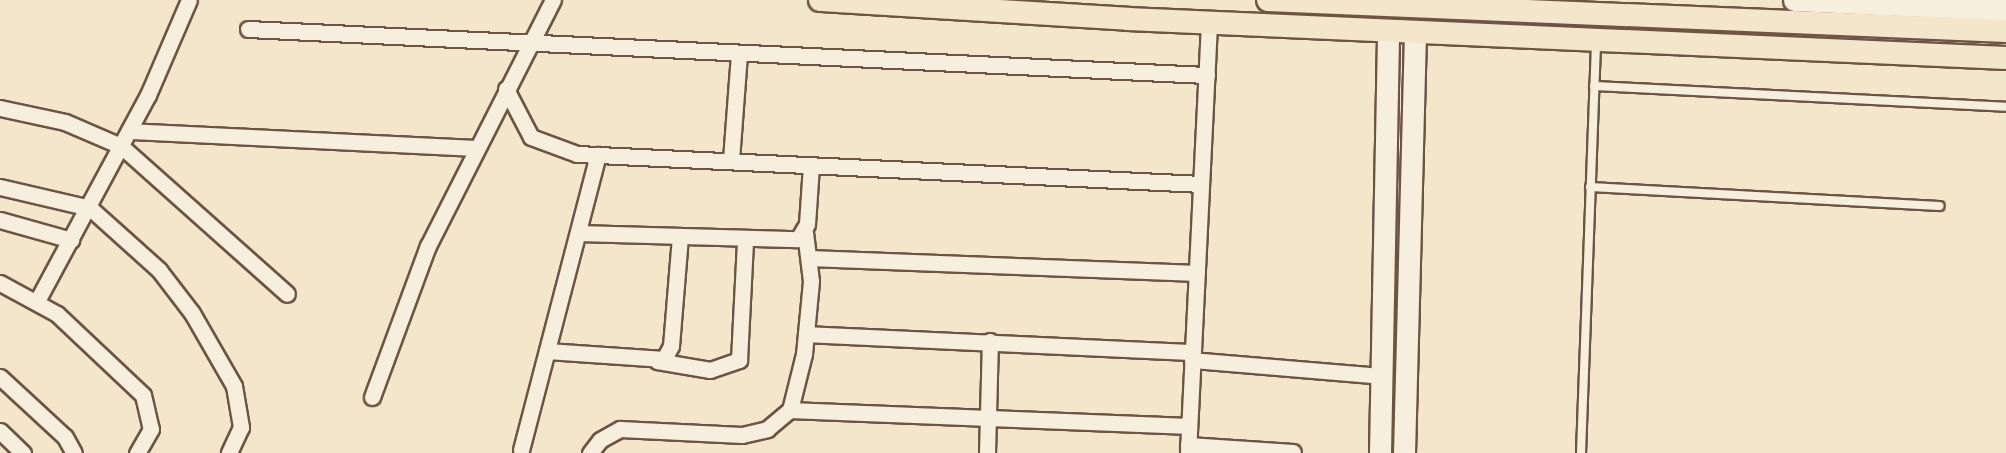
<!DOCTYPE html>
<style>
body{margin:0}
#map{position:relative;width:2006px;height:453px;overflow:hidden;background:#f3e6cb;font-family:"IM FELL Double Pica",serif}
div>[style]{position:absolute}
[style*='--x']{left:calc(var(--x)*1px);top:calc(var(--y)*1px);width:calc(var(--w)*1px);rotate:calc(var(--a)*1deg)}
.roads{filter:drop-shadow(2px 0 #6d5443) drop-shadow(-2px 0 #6d5443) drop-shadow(0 2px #6d5443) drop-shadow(0 -2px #6d5443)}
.lane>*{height:8px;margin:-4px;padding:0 4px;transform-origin:4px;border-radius:4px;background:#f7efdd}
.street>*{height:15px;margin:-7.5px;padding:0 7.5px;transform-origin:7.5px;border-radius:7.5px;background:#f7efdd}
.secondary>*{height:21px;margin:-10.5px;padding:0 10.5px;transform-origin:10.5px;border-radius:10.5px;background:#f7efdd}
.primary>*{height:22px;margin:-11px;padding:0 11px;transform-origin:11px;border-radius:11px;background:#f3e6cb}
span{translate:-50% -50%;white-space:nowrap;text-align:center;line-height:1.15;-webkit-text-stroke:6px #f7efdd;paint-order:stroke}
</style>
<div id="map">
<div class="roads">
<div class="lane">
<i style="--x:1594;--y:86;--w:413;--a:2.9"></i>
<i style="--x:1590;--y:187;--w:350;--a:3.1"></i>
<i style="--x:1581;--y:453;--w:411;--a:-87.9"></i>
</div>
<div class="street">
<i style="--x:248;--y:29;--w:960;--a:2.75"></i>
<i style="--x:506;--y:89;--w:54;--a:62.5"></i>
<i style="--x:531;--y:137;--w:49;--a:20.3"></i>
<i style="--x:577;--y:154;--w:625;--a:2.75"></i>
<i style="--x:0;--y:108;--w:66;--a:12.2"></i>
<i style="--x:65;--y:122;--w:61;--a:23.2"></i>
<i style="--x:121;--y:146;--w:222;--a:41.7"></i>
<i style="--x:129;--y:131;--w:345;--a:2.8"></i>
<i style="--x:731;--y:160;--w:107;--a:-85.7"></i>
<i style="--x:0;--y:187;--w:92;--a:13.1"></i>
<i style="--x:90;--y:208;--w:93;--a:41.9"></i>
<i style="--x:159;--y:270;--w:54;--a:52.5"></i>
<i style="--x:192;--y:313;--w:84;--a:60.1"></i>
<i style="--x:234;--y:386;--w:42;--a:80.3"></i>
<i style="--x:241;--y:427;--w:29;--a:115"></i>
<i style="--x:0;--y:220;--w:74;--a:15.7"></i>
<i style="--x:578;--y:233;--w:220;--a:1.6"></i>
<i style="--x:798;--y:239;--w:17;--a:-59"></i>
<i style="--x:807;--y:224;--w:58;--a:-86.1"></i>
<i style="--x:810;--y:258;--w:387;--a:2.2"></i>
<i style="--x:0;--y:283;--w:65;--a:28.5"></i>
<i style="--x:57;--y:314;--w:118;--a:43.3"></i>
<i style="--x:143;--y:395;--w:35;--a:77"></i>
<i style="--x:151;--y:429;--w:28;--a:120"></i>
<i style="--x:37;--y:301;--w:234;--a:-61.7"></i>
<i style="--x:148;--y:95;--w:103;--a:-66.7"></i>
<i style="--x:806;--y:334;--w:387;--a:2.7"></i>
<i style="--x:547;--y:351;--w:117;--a:3.9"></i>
<i style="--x:664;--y:359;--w:15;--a:-62"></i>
<i style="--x:671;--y:346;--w:109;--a:-85.3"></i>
<i style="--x:1192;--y:360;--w:191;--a:4.8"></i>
<i style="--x:657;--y:361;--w:54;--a:9.6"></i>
<i style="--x:710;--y:370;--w:31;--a:-19"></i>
<i style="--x:739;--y:360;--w:120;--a:-87.1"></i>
<i style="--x:0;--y:377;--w:88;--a:42.7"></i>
<i style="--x:65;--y:437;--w:18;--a:61"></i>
<i style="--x:372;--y:397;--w:161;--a:-69.7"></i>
<i style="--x:428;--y:246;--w:276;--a:-63.1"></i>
<i style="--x:790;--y:410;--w:399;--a:2.3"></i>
<i style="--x:0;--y:431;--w:32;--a:44"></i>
<i style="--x:1188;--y:445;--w:105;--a:3.8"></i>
<i style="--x:521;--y:450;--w:305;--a:-75.4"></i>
<i style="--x:590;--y:453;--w:16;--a:-52"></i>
<i style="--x:600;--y:440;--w:23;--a:-29"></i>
<i style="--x:620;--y:429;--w:122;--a:2.8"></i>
<i style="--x:742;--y:435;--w:26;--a:-13"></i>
<i style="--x:767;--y:429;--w:30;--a:-40"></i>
<i style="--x:790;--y:410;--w:58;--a:-76"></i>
<i style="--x:804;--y:354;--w:73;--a:-84.5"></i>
<i style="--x:811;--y:281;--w:49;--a:-97"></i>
<i style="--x:987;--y:453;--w:112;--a:-88.5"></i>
<i style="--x:1188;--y:453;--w:431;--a:-87.2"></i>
</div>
<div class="secondary">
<i style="--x:1794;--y:0;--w:212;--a:2.7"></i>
<i style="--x:1380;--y:453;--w:422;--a:-88.9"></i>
<i style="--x:1404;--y:453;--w:420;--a:-88.5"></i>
</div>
<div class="primary">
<i style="--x:820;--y:0;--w:309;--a:3.5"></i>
<i style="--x:1128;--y:19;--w:879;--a:2.54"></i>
<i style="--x:1268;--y:0;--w:739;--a:2.41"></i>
</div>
</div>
</div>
